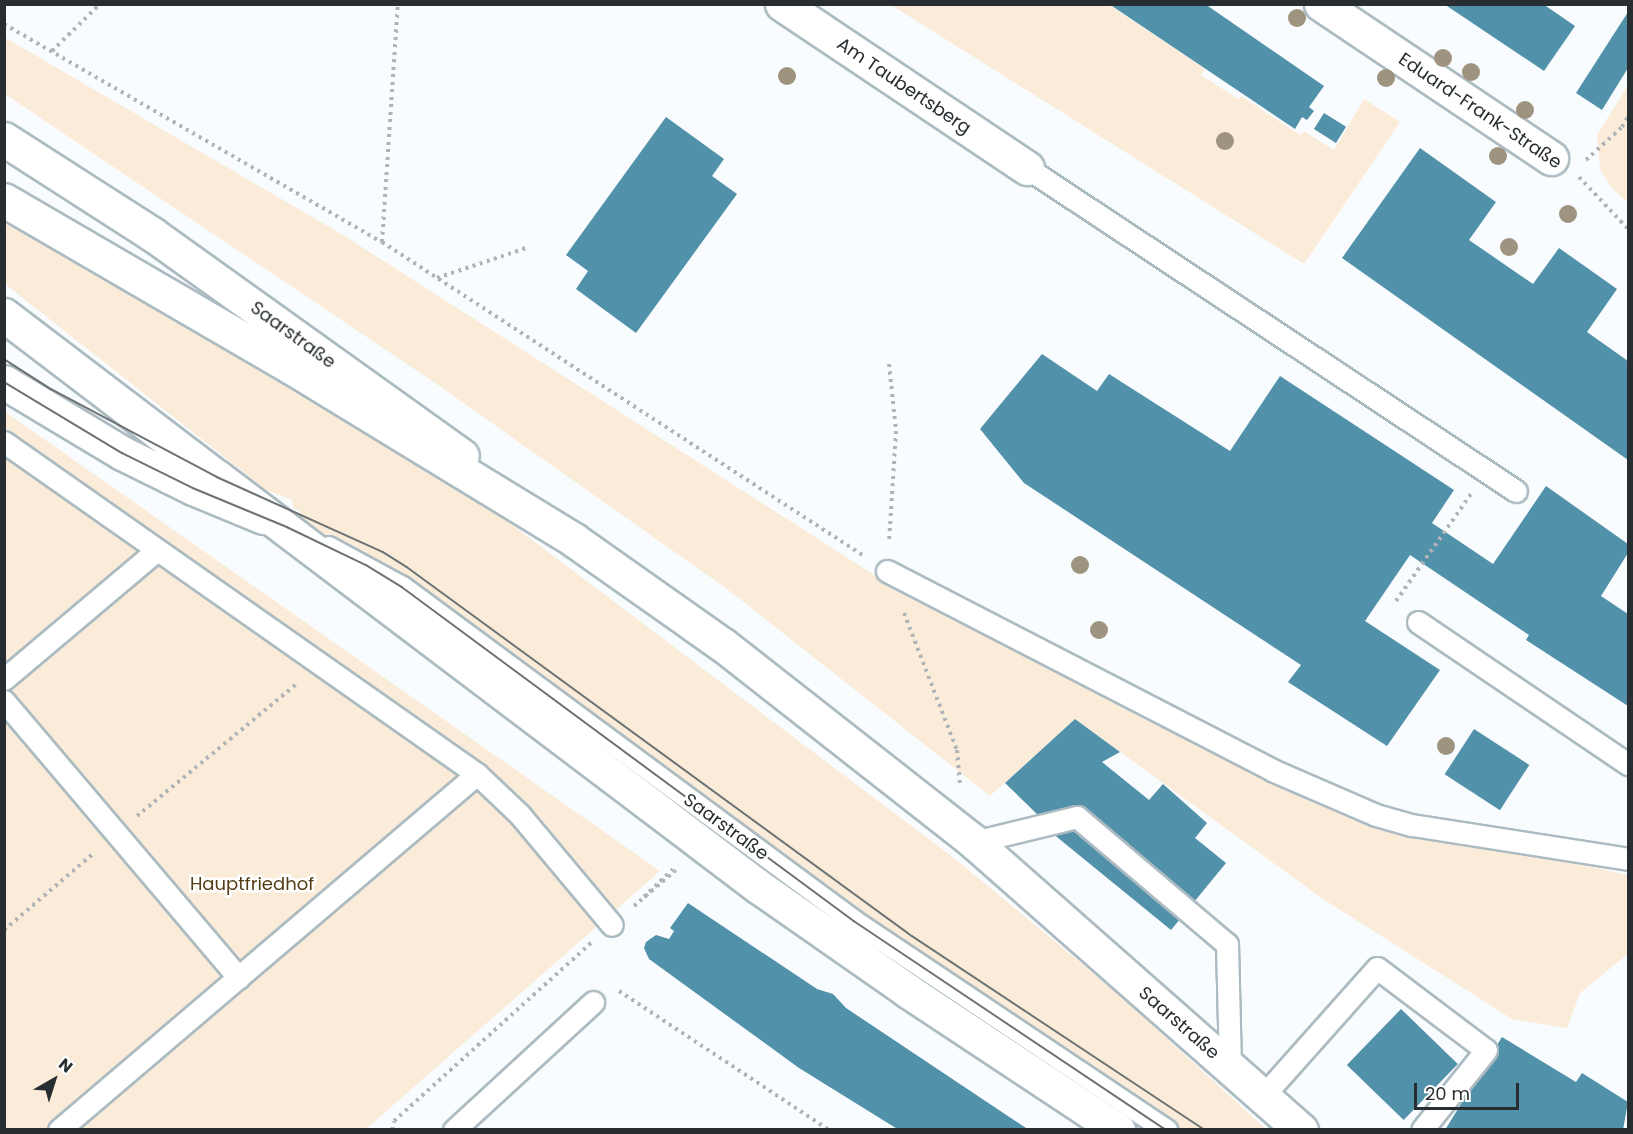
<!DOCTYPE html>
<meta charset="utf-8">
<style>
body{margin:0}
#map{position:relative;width:1633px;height:1134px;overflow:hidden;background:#f9fcfe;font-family:Poppins,sans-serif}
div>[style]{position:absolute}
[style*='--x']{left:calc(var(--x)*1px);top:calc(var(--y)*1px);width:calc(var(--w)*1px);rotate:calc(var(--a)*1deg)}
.green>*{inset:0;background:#faecd9}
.building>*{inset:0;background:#5291aa;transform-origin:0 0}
.path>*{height:4px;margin-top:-2px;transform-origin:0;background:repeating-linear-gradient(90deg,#b0b4b7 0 3px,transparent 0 7.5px)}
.roads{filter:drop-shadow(2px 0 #acbbc2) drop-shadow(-2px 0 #acbbc2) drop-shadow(0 2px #acbbc2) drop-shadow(0 -2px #acbbc2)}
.service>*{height:21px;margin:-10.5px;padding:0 10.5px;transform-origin:10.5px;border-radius:10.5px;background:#fff}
.minor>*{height:33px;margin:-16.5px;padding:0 16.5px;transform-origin:16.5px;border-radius:16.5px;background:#fff}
.secondary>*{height:33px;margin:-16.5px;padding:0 16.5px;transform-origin:16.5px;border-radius:16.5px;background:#fff}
.primary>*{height:33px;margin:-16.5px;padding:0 16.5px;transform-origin:16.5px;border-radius:16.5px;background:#fff}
.trunk>*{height:33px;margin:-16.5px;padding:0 16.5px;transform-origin:16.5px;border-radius:16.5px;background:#fff}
.tram>*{height:1.5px;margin:-0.75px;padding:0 0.75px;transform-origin:0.75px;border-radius:0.75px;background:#6d7274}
.trees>*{width:18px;height:18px;margin:-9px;border-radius:50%;background:#9e937e}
span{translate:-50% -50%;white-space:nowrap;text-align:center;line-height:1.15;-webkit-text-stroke:5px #fff;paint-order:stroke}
.street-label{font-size:18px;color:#272d30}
.park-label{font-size:18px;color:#543d16}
.frame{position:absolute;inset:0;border:6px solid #272d30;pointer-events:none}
.north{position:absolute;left:24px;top:1050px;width:60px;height:60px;-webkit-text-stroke:4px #fff;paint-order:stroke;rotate:39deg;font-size:16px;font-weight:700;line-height:24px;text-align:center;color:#272d30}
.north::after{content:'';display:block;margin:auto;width:21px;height:27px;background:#272d30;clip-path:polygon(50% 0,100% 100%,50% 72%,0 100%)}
.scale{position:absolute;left:1414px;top:1083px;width:105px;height:27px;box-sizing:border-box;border:3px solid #272d30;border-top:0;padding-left:8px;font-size:18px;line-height:21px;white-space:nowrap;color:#272d30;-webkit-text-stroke:4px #fff;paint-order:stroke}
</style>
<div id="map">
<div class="green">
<i style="clip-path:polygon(891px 5px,1109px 5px,1205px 69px,1201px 75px,1238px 99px,1241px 96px,1300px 135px,1304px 131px,1334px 150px,1364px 99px,1400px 122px,1304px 264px)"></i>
<i style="clip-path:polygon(4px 37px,343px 235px,912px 599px,1209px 749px,1388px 828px,1487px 844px,1628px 875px,1628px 954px,1580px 993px,1567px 1028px,1512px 1019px,1323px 899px,1075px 719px,990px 796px,727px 589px,438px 385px,5px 94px)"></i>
<i style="clip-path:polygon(1628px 85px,1628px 203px,1611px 187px,1600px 169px,1597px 135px)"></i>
<i style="clip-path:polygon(4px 221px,324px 408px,499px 515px,954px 858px,1116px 992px,1266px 1129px,1179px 1129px,898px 939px,359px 552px,321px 534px,301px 518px,300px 511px,294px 509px,292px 500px,266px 490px,5px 284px)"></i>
<i style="clip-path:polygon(4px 411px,660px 871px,366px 1129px,5px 1129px)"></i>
</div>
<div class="building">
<i style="clip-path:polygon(1109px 4px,1205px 4px,1324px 86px,1309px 107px,1314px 111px,1307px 120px,1302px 117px,1295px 129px)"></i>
<i style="clip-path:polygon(1444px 4px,1543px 4px,1575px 26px,1544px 71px)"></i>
<i style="clip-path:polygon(1628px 12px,1628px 68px,1602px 110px,1576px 93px)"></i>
<i style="left:1324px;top:113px;width:26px;height:19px;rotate:32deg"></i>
<i style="clip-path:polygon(666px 117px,724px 159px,712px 176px,737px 194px,636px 333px,576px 289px,588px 271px,566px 255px)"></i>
<i style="clip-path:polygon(1420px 148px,1496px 202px,1469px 240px,1533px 284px,1559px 248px,1617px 289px,1587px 332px,1628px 361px,1628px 460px,1342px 258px)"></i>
<i style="clip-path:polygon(1042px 354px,1097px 391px,1109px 374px,1230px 451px,1280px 376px,1454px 490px,1432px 523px,1493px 564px,1546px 486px,1628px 544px,1628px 553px,1601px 596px,1628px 614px,1628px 706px,1526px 640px,1529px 635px,1410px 555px,1365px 621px,1440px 670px,1387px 746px,1288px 682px,1301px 665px,1024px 483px,980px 429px)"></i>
<i style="clip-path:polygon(1075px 719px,1120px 752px,1102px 762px,1149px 800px,1163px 784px,1207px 823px,1195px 838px,1226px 863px,1171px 930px,1036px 820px,1039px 816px,1005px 783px)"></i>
<i style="left:1474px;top:729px;width:66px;height:54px;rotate:33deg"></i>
<i style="clip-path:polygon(688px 903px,817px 989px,833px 994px,846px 1008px,1029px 1130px,899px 1130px,799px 1068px,649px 959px,644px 948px,646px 942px,656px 935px,669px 939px,674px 931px,670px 928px)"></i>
<i style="left:1401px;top:1009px;width:79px;height:78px;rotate:44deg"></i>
<i style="clip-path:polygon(1502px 1037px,1576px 1082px,1582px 1073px,1628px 1102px,1623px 1130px,1445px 1130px)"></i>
</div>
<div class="path">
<i style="--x:4;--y:24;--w:436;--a:30"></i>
<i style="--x:382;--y:242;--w:575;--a:33.08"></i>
<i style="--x:52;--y:51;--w:67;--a:-44.4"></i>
<i style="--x:1586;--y:160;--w:49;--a:-42.5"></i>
<i style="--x:1622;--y:127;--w:12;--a:-59"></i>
<i style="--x:1579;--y:177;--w:71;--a:46.7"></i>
<i style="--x:382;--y:242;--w:239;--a:-86.2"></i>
<i style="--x:437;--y:278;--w:94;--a:-18.6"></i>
<i style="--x:889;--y:364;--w:67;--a:84"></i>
<i style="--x:896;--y:431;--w:112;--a:93.6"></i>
<i style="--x:1396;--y:601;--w:131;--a:-55"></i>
<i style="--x:904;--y:613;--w:147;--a:68.9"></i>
<i style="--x:957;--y:750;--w:33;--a:85"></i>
<i style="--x:137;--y:816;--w:209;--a:-39.6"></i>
<i style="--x:644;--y:897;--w:40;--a:-44"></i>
<i style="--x:634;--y:906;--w:55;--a:-40.6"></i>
<i style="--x:4;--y:930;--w:120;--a:-40.6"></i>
<i style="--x:619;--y:991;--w:252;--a:33.5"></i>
<i style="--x:392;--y:1130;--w:9;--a:-77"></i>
<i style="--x:394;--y:1121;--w:267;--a:-42.1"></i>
</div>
<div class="roads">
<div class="service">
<i style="--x:1027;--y:168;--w:586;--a:33.45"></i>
<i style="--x:4;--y:442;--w:578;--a:35.07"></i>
<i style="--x:477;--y:774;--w:59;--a:43.6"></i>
<i style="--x:520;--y:815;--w:143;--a:50.1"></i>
<i style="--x:328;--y:547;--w:84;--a:28.4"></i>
<i style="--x:402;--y:587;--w:562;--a:36.46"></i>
<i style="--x:854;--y:921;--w:376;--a:33.8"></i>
<i style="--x:887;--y:571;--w:433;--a:27.3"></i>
<i style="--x:1272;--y:770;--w:113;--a:23.4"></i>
<i style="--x:1376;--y:815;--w:37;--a:16"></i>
<i style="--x:1412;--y:825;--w:219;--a:8.9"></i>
<i style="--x:1418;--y:622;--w:254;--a:34.1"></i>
<i style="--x:4;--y:679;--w:199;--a:-40.1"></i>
<i style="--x:4;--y:701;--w:363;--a:49.7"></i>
<i style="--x:974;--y:842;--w:106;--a:-13.6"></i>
<i style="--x:1077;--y:817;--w:197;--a:40.3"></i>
<i style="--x:1227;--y:944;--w:124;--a:88.6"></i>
<i style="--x:1263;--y:1096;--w:171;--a:-48.3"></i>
<i style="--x:1377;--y:968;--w:136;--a:37"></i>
<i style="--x:1486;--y:1050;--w:102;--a:128.7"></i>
<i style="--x:59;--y:1130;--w:549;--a:-40.42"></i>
<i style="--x:454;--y:1130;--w:189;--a:-42.6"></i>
</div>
<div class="minor">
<i style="--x:782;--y:4;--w:295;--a:33.8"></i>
<i style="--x:1321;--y:4;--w:277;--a:33.8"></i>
</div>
<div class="secondary">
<i style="--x:4;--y:139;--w:176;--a:32.7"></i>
<i style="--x:152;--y:234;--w:381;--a:35.6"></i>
<i style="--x:4;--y:382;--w:138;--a:31"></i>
<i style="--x:122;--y:453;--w:79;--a:26.2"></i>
<i style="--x:193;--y:488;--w:76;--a:22.5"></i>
</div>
<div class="primary">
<i style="--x:217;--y:477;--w:680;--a:37.11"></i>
<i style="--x:759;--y:887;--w:182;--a:34.9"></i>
<i style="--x:908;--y:991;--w:252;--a:33.5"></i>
<i style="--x:574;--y:540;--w:182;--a:35.2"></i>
<i style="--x:723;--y:645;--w:319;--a:38.1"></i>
<i style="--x:974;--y:842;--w:436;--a:41.4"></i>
</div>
<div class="trunk">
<i style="--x:4;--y:200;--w:332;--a:30.2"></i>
<i style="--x:291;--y:367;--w:332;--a:31.4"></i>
<i style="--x:4;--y:315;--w:268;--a:37.3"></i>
</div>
</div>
<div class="tram">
<i style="--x:4;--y:359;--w:56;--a:32.6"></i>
<i style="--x:51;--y:389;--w:188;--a:27.9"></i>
<i style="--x:217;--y:477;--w:182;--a:24.3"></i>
<i style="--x:383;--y:552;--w:28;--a:32"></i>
<i style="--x:407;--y:567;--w:625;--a:36.16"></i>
<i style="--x:912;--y:936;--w:351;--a:33.5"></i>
<i style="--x:4;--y:382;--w:138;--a:31"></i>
<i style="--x:122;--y:453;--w:79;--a:26.2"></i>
<i style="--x:193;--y:488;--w:102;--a:22.5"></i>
<i style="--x:287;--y:527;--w:88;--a:25.7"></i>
<i style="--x:366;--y:565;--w:42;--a:31.4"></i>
<i style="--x:402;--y:587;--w:562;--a:36.46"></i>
<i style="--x:854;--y:921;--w:376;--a:33.8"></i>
</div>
<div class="trees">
<i style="left:1297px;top:18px"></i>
<i style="left:1443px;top:58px"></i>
<i style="left:1471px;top:72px"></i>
<i style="left:787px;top:76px"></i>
<i style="left:1386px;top:78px"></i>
<i style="left:1525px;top:110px"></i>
<i style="left:1225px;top:141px"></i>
<i style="left:1498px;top:156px"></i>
<i style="left:1568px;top:214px"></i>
<i style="left:1509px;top:247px"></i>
<i style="left:1080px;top:565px"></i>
<i style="left:1099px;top:630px"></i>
<i style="left:1446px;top:746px"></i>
</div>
<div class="street-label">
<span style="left:904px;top:86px;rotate:34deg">Am Taubertsberg</span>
<span style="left:1480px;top:111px;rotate:34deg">Eduard-Frank-Straße</span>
<span style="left:293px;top:335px;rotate:36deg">Saarstraße</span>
<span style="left:726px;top:827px;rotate:36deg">Saarstraße</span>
<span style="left:1179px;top:1023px;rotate:41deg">Saarstraße</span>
</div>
<div class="park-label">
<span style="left:252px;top:884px">Hauptfriedhof</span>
</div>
<div class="frame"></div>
<div class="north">N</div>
<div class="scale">20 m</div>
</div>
